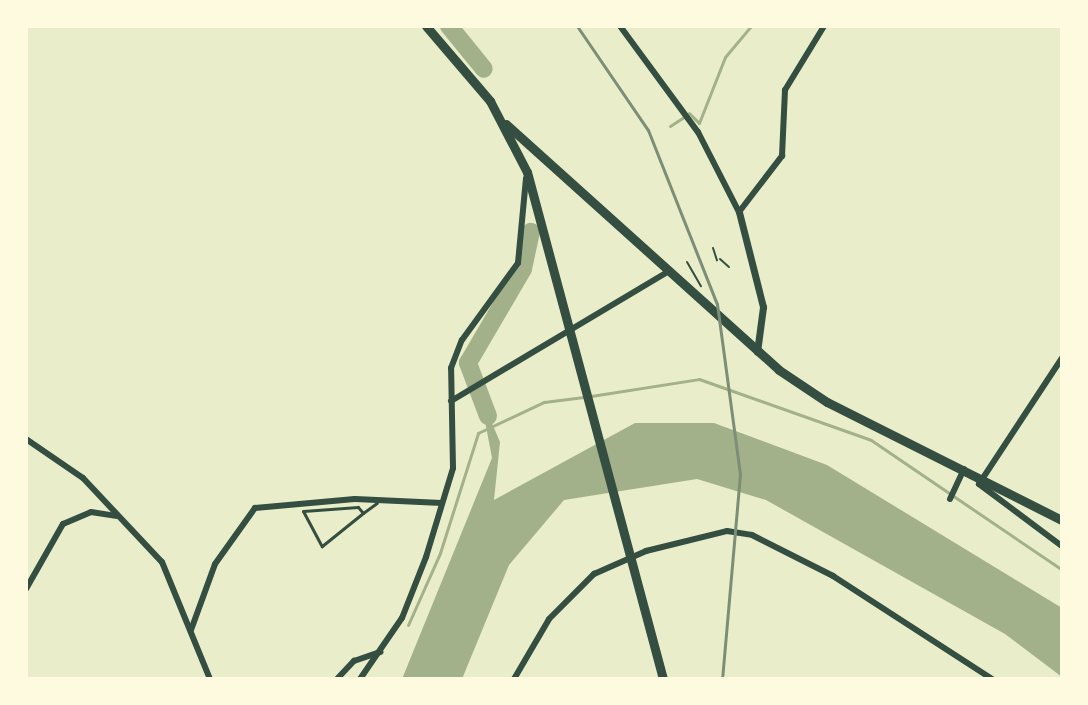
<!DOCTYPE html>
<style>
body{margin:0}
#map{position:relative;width:1088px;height:705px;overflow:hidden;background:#e9edc9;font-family:Inter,sans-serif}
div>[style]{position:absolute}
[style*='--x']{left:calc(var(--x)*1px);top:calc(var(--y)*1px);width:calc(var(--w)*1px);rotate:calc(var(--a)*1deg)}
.water>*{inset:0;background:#a3b18a}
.stream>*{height:3px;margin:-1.5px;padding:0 1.5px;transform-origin:1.5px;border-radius:1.5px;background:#a3b18a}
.river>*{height:18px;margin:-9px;padding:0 9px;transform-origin:9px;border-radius:9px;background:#a3b18a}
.path>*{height:2px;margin:-1px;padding:0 1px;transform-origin:1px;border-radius:1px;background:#344e41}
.service>*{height:3px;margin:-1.5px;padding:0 1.5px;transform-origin:1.5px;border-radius:1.5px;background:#344e41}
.minor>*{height:6px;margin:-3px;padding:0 3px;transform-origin:3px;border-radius:3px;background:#344e41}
.tertiary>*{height:7px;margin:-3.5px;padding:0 3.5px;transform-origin:3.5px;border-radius:3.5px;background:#344e41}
.primary>*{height:9px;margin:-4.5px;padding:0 4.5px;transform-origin:4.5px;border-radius:4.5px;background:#344e41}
.rail>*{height:3px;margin:-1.5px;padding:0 1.5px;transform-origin:1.5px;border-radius:1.5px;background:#7c8e77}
span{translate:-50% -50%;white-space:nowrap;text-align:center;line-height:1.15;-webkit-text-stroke:6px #fefae0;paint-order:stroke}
.frame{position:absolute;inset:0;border:28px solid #fefae0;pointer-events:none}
</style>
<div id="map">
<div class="water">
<i style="clip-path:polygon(480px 395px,500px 442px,494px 500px,635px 423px,714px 423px,827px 465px,1062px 608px,1062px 677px,1005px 634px,766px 500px,697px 479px,564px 500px,509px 565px,462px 679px,402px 679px,492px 458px)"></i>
</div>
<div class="stream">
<i style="--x:689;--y:113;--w:14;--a:45"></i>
<i style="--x:699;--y:123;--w:71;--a:-68.5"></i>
<i style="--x:725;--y:57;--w:40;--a:-50"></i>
<i style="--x:670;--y:126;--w:17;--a:-33"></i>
<i style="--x:591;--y:396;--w:109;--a:-8.9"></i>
<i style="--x:699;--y:379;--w:182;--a:19.5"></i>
<i style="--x:871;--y:440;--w:231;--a:34.2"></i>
<i style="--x:408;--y:625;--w:79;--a:-66"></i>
<i style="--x:440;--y:553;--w:126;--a:-72.4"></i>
<i style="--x:478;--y:433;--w:73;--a:-25.2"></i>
<i style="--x:544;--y:402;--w:40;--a:-7.1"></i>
</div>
<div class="river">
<i style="--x:449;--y:26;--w:55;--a:50.9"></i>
<i style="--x:488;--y:416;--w:57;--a:-110.7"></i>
<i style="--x:468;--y:363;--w:109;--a:-59.7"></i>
<i style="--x:523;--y:269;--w:38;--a:-78"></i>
</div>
<div class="path">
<i style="--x:713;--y:248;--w:13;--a:72"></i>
<i style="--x:720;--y:259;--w:12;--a:42"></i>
<i style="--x:687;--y:262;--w:28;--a:60"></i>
</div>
<div class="service">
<i style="--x:363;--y:513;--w:8;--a:-130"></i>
<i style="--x:358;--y:507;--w:55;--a:175.8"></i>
<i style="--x:303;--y:511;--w:40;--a:62"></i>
<i style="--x:322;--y:546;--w:53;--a:-38.8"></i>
<i style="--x:363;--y:513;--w:17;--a:-36"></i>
</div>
<div class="minor">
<i style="--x:620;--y:26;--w:132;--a:53.7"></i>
<i style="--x:698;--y:132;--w:90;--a:62.9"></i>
<i style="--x:739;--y:212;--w:71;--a:-52.5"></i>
<i style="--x:782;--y:156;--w:66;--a:-87.4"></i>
<i style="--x:785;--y:90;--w:75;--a:-58.6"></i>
<i style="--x:1062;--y:358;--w:151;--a:123.4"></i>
<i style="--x:979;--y:484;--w:104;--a:36.8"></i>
<i style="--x:451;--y:401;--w:252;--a:-30.8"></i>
<i style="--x:26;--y:439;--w:69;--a:34.4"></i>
<i style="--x:83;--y:478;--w:115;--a:46.8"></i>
<i style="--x:162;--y:562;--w:126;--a:67.7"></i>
<i style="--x:950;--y:499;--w:33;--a:-65"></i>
<i style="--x:26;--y:589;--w:75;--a:-60.4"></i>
<i style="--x:63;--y:524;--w:30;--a:-23"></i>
<i style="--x:91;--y:512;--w:25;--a:9"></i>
<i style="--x:191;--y:630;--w:70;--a:-70"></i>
<i style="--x:215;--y:564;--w:69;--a:-54.5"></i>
<i style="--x:255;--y:508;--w:100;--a:-5.1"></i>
<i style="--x:355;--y:499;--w:87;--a:2.6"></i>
<i style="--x:337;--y:679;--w:25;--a:-47"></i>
<i style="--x:354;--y:661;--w:28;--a:-19"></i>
<i style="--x:360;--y:679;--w:74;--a:-55.5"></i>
<i style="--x:402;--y:618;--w:66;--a:-68.5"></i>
<i style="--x:426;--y:557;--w:93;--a:-73.1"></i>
<i style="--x:453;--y:468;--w:100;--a:-91.1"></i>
<i style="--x:451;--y:368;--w:30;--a:-69"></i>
<i style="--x:462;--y:340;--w:95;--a:-54"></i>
<i style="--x:518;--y:263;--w:85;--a:-84.6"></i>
<i style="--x:514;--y:679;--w:69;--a:-59.7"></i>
<i style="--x:549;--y:619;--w:64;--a:-45"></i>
<i style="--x:594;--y:574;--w:57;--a:-23.9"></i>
<i style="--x:646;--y:551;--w:83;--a:-13.9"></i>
<i style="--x:727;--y:531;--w:25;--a:9"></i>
<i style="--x:752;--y:535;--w:91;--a:26.8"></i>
<i style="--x:833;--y:576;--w:189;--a:32.9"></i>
</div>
<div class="tertiary">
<i style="--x:739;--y:212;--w:98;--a:75.8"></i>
<i style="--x:763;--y:307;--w:45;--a:97.6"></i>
</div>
<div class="primary">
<i style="--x:426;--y:26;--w:99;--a:49.5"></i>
<i style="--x:490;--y:101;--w:80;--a:62.5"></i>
<i style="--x:527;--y:172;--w:525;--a:74.98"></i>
<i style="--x:506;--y:124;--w:367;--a:42"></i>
<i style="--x:779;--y:370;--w:58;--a:33.7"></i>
<i style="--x:827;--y:402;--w:263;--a:26.7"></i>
</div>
<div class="rail">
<i style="--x:577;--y:26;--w:126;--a:55.7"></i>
<i style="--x:648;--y:130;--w:187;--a:68.4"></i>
<i style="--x:717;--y:304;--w:172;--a:82.3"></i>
<i style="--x:740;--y:474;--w:206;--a:95"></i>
</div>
<div class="frame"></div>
</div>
